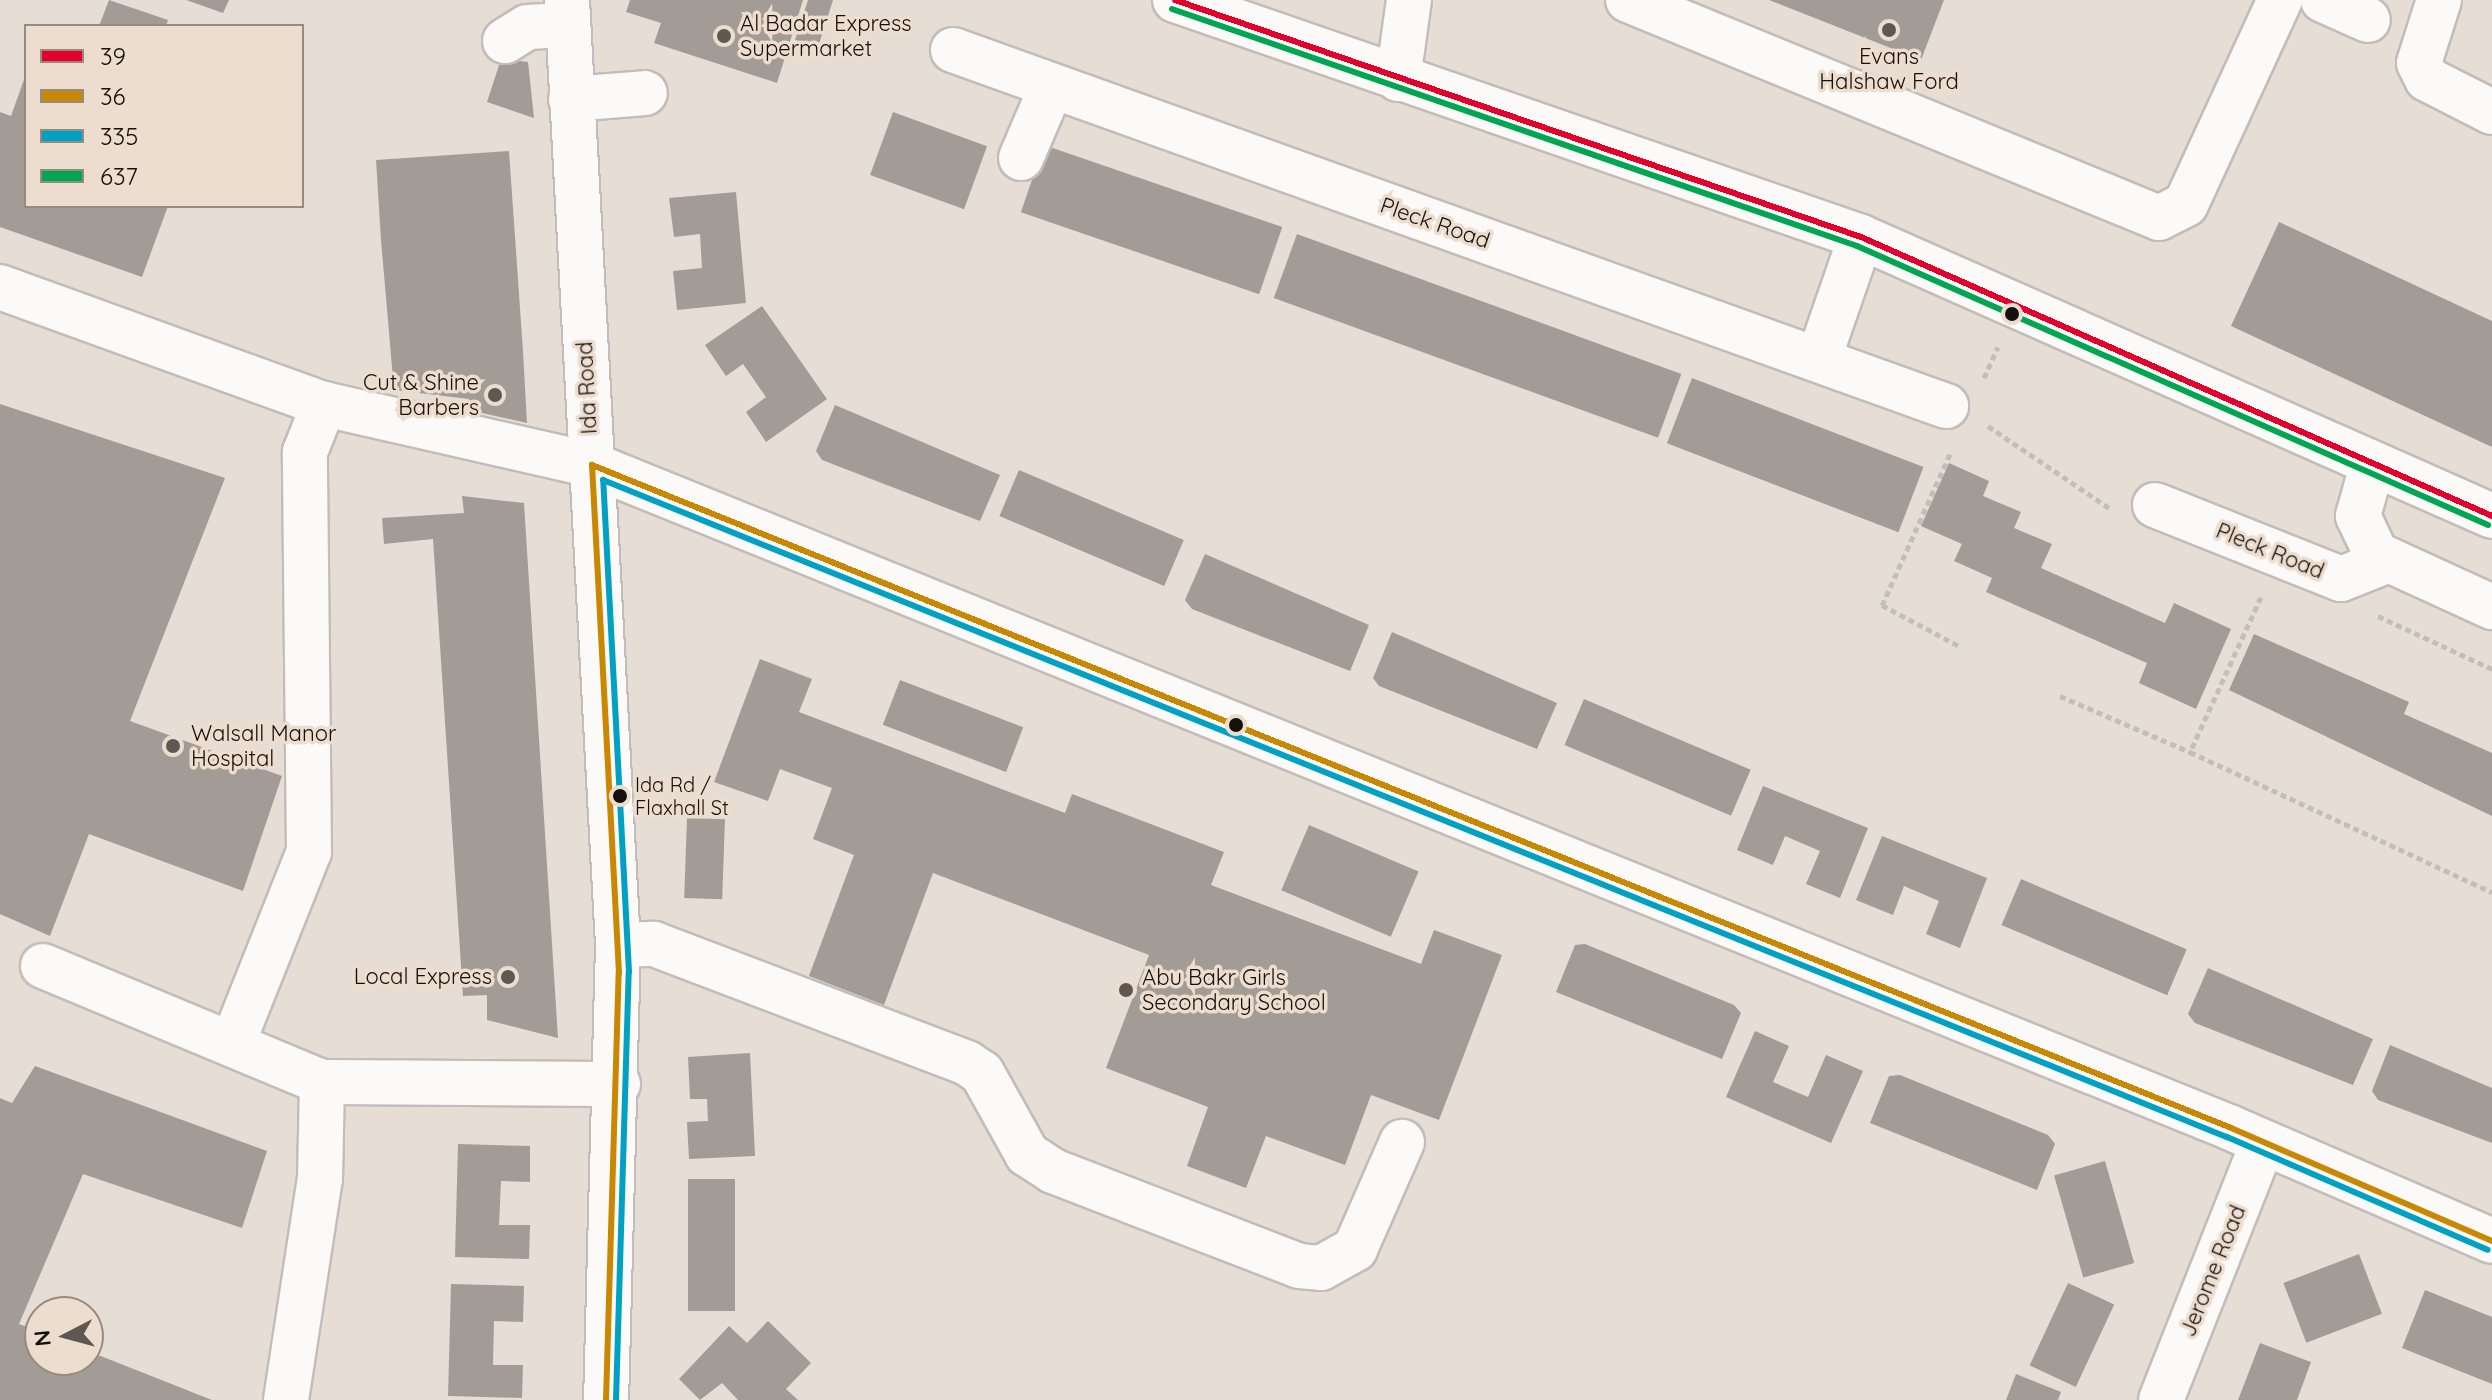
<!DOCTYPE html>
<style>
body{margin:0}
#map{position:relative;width:2492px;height:1400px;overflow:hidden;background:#e6ddd5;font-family:Quicksand,sans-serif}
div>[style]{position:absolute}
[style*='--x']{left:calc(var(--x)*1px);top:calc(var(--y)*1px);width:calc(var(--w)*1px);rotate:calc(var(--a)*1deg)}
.building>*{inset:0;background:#a39c96;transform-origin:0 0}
.path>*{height:5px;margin-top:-2.5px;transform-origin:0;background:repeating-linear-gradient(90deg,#c1bebb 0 6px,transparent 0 10px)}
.roads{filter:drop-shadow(2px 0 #c3bcb8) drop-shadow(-2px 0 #c3bcb8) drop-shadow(0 2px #c3bcb8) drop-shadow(0 -2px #c3bcb8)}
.minor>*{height:44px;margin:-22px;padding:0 22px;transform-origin:22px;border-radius:22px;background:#fbfaf9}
.highway>*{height:44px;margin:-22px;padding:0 22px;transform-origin:22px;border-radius:22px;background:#fbfaf9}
.bus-1>*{height:6px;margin:-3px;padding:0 3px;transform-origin:3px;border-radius:3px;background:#e4002b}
.bus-2>*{height:6px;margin:-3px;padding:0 3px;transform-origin:3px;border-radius:3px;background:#ca8802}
.bus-3>*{height:6px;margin:-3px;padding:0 3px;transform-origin:3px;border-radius:3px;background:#01a1c4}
.bus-4>*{height:6px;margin:-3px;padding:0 3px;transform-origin:3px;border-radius:3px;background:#00a651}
.dots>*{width:22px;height:22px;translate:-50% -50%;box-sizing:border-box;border:4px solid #ecddcf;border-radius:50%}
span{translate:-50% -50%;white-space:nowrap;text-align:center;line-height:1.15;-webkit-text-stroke:7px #ecddcf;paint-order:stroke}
.bus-label{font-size:20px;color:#16100c}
.left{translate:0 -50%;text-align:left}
.poi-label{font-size:22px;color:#16100c}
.right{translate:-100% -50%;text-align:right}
.street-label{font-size:22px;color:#16100c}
.legend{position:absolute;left:24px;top:24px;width:280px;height:184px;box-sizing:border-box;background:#ecddcf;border:2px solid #968b81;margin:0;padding:10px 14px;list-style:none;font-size:24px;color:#16100c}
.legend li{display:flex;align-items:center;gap:16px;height:40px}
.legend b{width:40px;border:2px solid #968b81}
.north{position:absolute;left:24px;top:1296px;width:80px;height:80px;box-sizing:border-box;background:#ecddcf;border:2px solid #968b81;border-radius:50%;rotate:264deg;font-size:22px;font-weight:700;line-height:32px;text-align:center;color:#16100c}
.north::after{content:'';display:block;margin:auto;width:28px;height:36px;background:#5f5852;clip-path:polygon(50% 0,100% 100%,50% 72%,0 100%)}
</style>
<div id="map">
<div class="building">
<i style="clip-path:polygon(109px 0,168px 20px,166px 26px,99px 26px)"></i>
<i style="clip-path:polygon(186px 0,229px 0,223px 13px)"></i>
<i style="clip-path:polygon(630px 0,803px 0,777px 83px,654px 43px,661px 23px,626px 12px)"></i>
<i style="clip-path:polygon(808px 0,833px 0,818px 47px,795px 40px)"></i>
<i style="clip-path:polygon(1769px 0,1944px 0,1921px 60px)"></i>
<i style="clip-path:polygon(501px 59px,528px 62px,534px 118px,487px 102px)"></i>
<i style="clip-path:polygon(26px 74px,26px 206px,168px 206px,142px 277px,0 227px,0 112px,11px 116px)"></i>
<i style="left:893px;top:112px;width:100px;height:67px;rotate:20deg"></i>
<i style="left:1044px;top:145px;width:252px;height:71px;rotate:19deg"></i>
<i style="clip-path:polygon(509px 151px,523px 351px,527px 423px,469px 410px,469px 399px,394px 390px,381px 240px,376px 160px)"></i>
<i style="clip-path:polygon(736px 192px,746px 303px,677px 310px,673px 271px,702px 268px,700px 234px,674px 237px,669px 198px)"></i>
<i style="clip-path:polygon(2279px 222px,2492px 321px,2492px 447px,2231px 326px)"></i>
<i style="left:1297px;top:234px;width:409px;height:68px;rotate:20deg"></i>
<i style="clip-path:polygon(762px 306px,827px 399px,766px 442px,746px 412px,766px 397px,743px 364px,726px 376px,705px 345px)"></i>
<i style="left:1692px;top:378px;width:248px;height:70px;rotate:21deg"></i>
<i style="clip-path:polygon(0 404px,225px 478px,130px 721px,282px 776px,243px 891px,89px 834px,50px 936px,0 914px)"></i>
<i style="clip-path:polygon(835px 405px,1000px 475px,980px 521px,822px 460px,816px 451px)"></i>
<i style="clip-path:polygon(1949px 463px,1989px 481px,1983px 496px,2021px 512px,2014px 528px,2052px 544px,2041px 568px,2165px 623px,2174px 603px,2231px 629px,2196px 709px,2139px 683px,2147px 663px,1986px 592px,1992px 578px,1954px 561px,1962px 544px,1921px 526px)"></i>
<i style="left:1019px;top:470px;width:179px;height:50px;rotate:23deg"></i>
<i style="clip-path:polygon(462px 496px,524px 503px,558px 1038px,487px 1020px,487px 995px,463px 996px,433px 539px,384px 544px,382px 518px,464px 513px)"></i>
<i style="clip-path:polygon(1205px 554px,1369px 625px,1350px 671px,1192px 609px,1185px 600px)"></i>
<i style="clip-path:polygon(1392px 632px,1557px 703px,1537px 749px,1379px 686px,1373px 678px)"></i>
<i style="clip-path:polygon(2254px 634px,2409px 702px,2404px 714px,2492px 753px,2492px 816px,2229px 690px)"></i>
<i style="clip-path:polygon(760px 659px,812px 679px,799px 712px,1065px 813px,1072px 794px,1224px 852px,1211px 885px,1421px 964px,1434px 930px,1502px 955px,1439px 1120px,1371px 1095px,1345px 1165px,1266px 1136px,1246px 1188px,1187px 1166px,1208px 1107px,1106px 1068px,1149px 955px,933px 873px,884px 1005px,809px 976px,854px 855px,813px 839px,832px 788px,780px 769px,768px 801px,714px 782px)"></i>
<i style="left:900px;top:680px;width:132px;height:48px;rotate:21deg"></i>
<i style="left:1584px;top:699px;width:181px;height:50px;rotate:23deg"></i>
<i style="clip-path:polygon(1763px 786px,1868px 828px,1840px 898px,1806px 884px,1820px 851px,1785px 836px,1773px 865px,1737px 850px)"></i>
<i style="left:687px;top:818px;width:38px;height:80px;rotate:2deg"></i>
<i style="left:1309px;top:825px;width:119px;height:71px;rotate:23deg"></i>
<i style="clip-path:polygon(1882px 836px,1987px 878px,1960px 948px,1926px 934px,1939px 901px,1904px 886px,1893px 915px,1856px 900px)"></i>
<i style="left:2021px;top:879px;width:180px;height:50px;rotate:23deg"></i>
<i style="clip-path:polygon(1585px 944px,1734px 1005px,1741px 1013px,1722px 1059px,1556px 992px,1575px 945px)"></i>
<i style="clip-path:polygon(2208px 968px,2373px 1039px,2353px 1085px,2195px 1023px,2188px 1014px)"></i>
<i style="clip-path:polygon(1755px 1031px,1789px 1046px,1773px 1082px,1808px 1097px,1826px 1055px,1863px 1071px,1831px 1143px,1726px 1097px)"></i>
<i style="clip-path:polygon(2390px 1045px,2492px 1088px,2492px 1143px,2378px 1100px,2372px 1091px)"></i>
<i style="clip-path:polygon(750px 1053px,755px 1156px,689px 1159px,687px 1122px,708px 1121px,707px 1099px,690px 1099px,688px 1057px)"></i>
<i style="clip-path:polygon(35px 1066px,267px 1151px,242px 1228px,83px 1174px,19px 1324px,40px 1332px,40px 1360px,88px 1360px,88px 1351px,212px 1400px,0 1400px,0 1098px,12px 1103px)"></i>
<i style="clip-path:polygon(1900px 1075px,2048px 1135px,2055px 1144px,2037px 1190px,1870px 1123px,1889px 1076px)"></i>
<i style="clip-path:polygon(458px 1144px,530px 1146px,530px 1182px,501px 1181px,499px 1225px,530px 1225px,529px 1259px,455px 1257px)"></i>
<i style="left:2105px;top:1161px;width:106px;height:53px;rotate:74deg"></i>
<i style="left:688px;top:1179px;width:47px;height:132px"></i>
<i style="left:2359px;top:1254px;width:64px;height:81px;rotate:69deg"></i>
<i style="left:2068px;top:1283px;width:51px;height:91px;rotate:25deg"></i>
<i style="clip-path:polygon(451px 1284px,524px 1286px,523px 1322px,494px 1321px,493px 1365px,523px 1365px,522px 1398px,448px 1396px)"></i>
<i style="clip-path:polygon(2425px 1290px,2492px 1317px,2492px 1384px,2402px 1348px)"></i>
<i style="clip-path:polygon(768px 1321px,811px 1363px,786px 1389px,798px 1400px,738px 1400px,722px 1383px,700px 1400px,679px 1379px,729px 1326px,747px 1343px)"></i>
<i style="clip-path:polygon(2260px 1343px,2311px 1362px,2297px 1400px,2238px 1400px)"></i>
<i style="clip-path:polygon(2016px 1374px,2061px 1392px,2058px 1400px,2006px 1400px)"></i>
</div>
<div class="path">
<i style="--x:1984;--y:378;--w:34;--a:-66"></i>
<i style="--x:1988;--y:426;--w:146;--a:34.1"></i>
<i style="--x:1950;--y:454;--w:166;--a:114.2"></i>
<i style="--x:1882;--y:605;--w:87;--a:28"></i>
<i style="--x:2261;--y:597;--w:170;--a:114.6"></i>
<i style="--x:2190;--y:752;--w:333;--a:24.9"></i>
<i style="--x:2378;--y:616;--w:126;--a:24.9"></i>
<i style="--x:2060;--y:696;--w:142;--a:23.3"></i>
</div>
<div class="roads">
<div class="minor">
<i style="--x:567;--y:0;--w:946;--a:86.91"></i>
<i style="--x:618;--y:945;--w:455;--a:91.5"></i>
<i style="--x:1628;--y:0;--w:574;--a:22.32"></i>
<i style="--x:2159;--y:218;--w:30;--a:-27"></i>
<i style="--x:2186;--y:204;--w:225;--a:-65.3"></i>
<i style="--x:2323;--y:0;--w:49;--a:24"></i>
<i style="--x:2439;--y:0;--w:66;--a:107.6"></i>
<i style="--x:2419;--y:63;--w:18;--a:63"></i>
<i style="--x:2427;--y:79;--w:73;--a:26.9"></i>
<i style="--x:505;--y:41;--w:26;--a:-32"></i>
<i style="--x:527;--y:27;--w:40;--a:-2.9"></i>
<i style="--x:953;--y:50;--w:1055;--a:19.72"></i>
<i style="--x:1398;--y:79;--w:80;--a:-82.1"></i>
<i style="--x:571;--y:99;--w:74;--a:-4.6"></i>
<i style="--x:1021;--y:158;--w:76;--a:-66.8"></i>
<i style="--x:0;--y:287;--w:344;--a:19.9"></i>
<i style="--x:324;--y:404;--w:275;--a:12.8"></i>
<i style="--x:592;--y:465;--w:1768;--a:22.02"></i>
<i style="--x:2231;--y:1128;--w:284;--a:23.4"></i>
<i style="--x:1819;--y:358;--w:128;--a:-70.9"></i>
<i style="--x:2372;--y:466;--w:52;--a:105.6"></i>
<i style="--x:2358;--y:516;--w:42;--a:64.7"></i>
<i style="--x:2376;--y:554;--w:128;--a:24.6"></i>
<i style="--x:2155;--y:505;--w:200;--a:21.7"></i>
<i style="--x:2341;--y:579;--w:46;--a:-21.6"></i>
<i style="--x:618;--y:945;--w:36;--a:-2"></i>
<i style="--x:654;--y:944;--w:335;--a:20.8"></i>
<i style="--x:967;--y:1063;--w:18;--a:34"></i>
<i style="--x:982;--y:1073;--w:93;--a:60.9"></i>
<i style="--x:1027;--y:1154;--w:31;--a:33"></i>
<i style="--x:1053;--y:1171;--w:264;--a:21.1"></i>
<i style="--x:1299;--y:1266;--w:22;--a:5"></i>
<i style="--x:1321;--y:1268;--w:39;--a:-29"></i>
<i style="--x:1355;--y:1249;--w:117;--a:-66.3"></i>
<i style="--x:43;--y:966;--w:302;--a:22.6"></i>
<i style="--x:322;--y:1082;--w:296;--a:0.4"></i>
<i style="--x:234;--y:1040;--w:202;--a:-68.3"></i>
<i style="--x:309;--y:852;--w:400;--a:-90.6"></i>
<i style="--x:305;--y:452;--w:52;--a:-68.4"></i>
<i style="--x:286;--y:1400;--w:224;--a:-81.3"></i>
<i style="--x:320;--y:1179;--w:97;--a:-88.8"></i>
<i style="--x:2161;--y:1400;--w:277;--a:-68.4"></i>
</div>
<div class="highway">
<i style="--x:1175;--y:0;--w:726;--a:19.06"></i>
<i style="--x:1861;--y:237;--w:690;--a:23.85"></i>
</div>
</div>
<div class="bus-1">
<i style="--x:1175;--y:0;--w:726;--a:19.06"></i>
<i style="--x:1861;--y:237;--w:690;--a:23.85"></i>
</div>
<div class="bus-2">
<i style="--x:606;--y:1400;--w:427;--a:-88.3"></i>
<i style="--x:619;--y:973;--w:509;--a:-93.04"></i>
<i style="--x:592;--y:465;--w:1768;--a:22.02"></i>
<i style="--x:2231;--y:1128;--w:284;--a:23.4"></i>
</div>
<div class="bus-3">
<i style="--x:616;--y:1400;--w:428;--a:-88.3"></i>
<i style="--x:629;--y:972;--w:493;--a:-93"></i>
<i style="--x:603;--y:480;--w:1752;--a:22.03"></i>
<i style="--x:2227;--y:1137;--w:284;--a:23.4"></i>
</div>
<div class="bus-4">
<i style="--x:1172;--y:9;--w:725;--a:19.08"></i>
<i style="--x:1857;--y:246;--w:690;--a:23.85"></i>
</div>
<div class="dots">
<i style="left:1889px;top:30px;background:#5f5852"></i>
<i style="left:724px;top:36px;background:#5f5852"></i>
<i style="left:2012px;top:314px;background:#16100c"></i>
<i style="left:495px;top:395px;background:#5f5852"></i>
<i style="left:1236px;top:725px;background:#16100c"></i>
<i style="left:173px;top:746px;background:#5f5852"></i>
<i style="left:620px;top:796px;background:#16100c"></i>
<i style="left:508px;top:977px;background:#5f5852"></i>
<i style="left:1126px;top:990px;background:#5f5852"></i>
</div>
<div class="bus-label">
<span class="left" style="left:635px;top:796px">Ida Rd /<br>Flaxhall St</span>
</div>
<div class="poi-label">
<span class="left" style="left:740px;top:36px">Al Badar Express<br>Supermarket</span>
<span style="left:1889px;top:69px">Evans<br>Halshaw Ford</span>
<span class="right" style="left:479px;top:395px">Cut &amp; Shine<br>Barbers</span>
<span class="left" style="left:191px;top:746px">Walsall Manor<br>Hospital</span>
<span class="right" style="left:492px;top:977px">Local Express</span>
<span class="left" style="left:1142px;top:990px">Abu Bakr Girls<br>Secondary School</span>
</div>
<div class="street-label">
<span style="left:1435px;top:223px;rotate:19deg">Pleck Road</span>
<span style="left:587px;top:388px;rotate:-93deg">Ida Road</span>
<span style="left:2270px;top:551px;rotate:22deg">Pleck Road</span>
<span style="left:2213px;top:1271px;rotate:-68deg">Jerome Road</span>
</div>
<ul class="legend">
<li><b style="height:10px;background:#e4002b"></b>39</li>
<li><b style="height:10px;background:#ca8802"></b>36</li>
<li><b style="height:10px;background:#01a1c4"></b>335</li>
<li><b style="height:10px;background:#00a651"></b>637</li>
</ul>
<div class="north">N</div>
</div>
